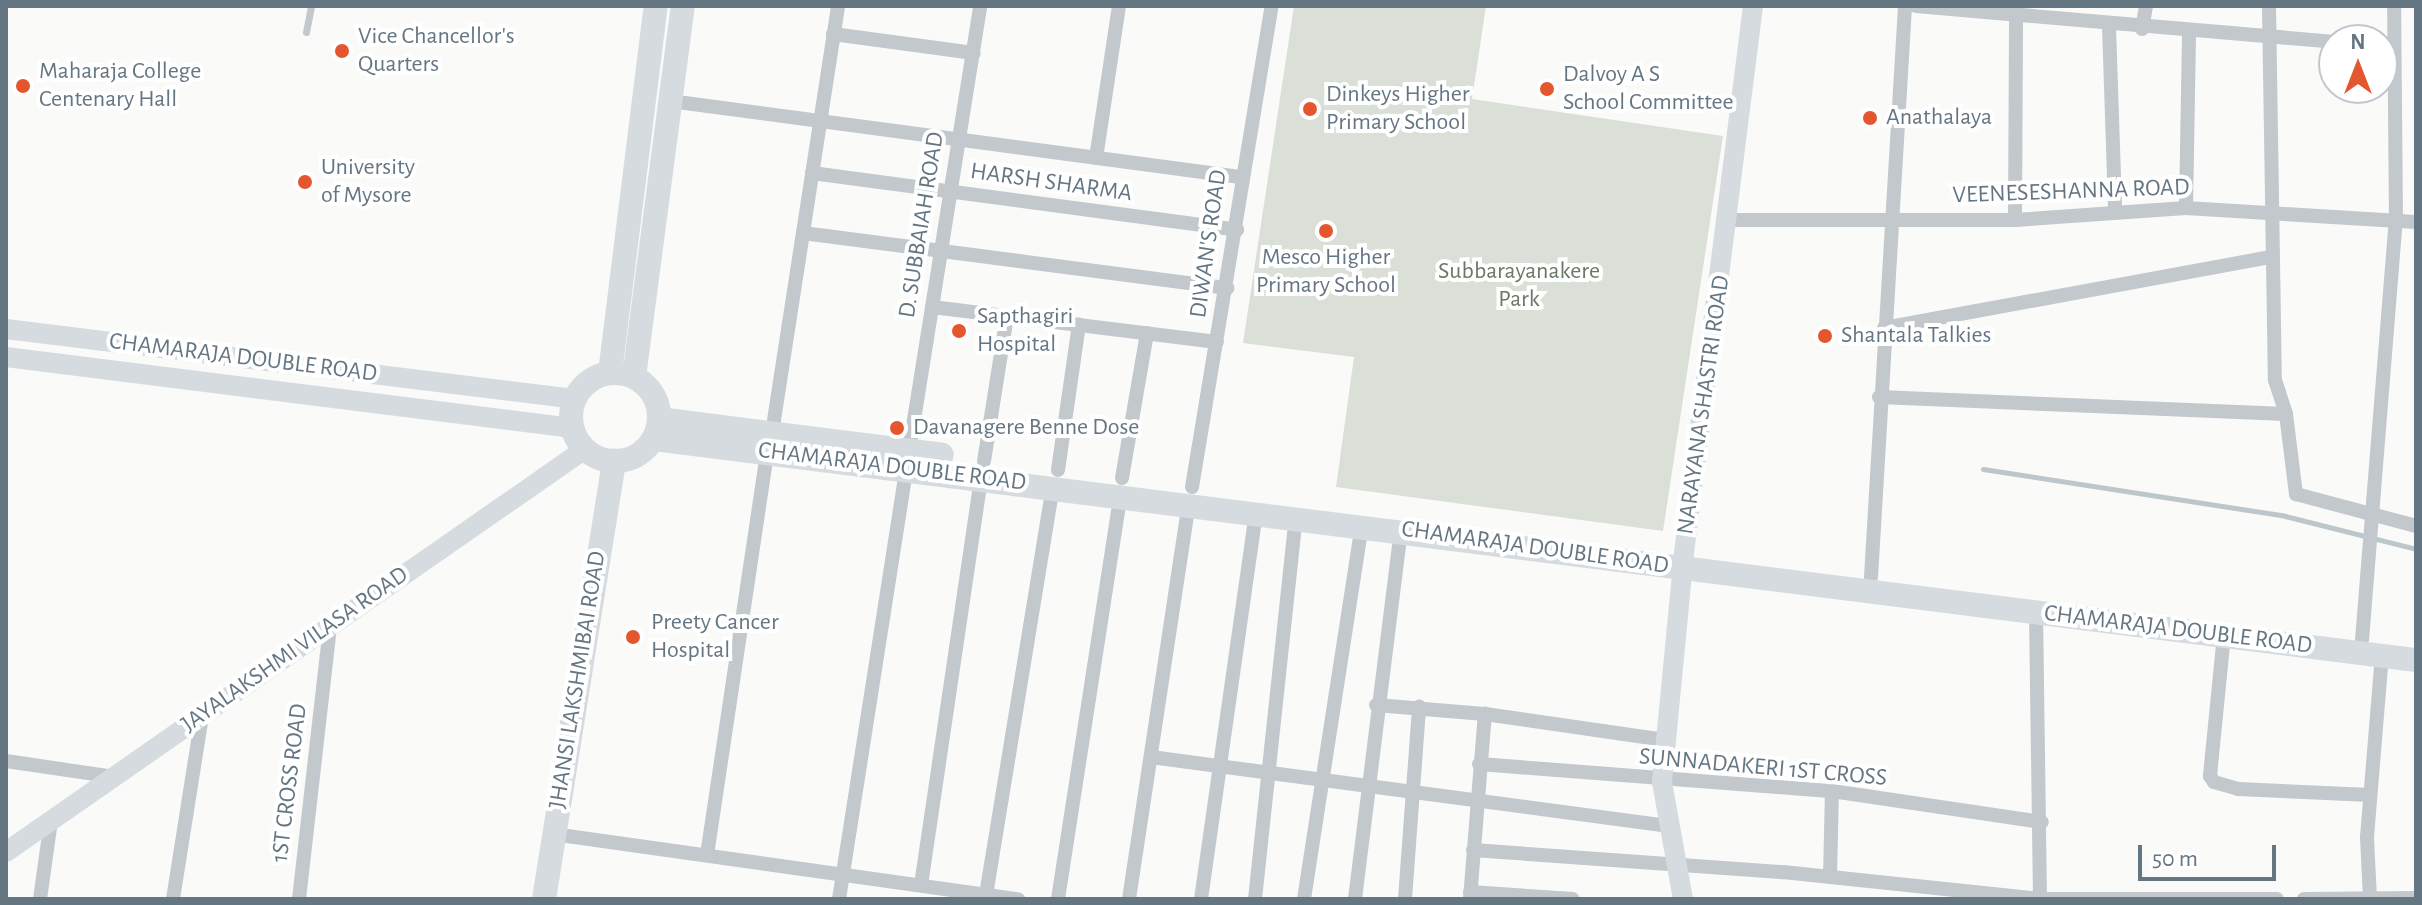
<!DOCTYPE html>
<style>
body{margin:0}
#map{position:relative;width:2422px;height:905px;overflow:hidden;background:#fafaf8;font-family:"Alegreya Sans",sans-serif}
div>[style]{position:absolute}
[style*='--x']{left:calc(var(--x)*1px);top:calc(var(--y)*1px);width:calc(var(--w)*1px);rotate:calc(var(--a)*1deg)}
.green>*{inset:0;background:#dadfd7}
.stream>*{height:5px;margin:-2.5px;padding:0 2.5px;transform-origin:2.5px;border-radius:2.5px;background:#bbc7cb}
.lane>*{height:7px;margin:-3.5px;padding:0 3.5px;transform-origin:3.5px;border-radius:3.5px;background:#c3c8cc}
.street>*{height:14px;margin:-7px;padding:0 7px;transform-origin:7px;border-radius:7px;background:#c3c8cc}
.secondary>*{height:20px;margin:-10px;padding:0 10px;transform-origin:10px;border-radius:10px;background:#d6dbdf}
.primary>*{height:24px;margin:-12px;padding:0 12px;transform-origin:12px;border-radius:12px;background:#d6dbdf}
.primary>.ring{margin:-12px;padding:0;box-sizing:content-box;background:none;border:24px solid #d6dbdf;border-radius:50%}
.dots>*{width:22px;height:22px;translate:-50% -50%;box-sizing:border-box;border:4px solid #fff;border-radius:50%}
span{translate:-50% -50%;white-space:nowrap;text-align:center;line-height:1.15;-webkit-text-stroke:8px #fff;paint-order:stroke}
.poi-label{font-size:24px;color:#657683}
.left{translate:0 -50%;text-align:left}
.street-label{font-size:24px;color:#657683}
.park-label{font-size:24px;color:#687a64}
.frame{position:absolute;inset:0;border:8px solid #657683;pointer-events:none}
.north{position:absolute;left:2318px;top:24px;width:80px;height:80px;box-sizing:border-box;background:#fff;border:2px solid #c1c8cd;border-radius:50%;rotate:0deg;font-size:22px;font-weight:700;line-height:32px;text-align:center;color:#657683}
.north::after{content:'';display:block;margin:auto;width:28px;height:36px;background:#e4572e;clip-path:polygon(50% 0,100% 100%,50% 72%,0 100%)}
.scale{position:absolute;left:2138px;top:845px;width:138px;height:36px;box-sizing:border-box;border:4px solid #657683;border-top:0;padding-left:10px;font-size:24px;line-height:28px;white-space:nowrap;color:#657683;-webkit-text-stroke:6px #fff;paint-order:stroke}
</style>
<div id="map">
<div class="green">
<i style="clip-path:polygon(1294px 6px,1486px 6px,1472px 99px,1723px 136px,1663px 531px,1336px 487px,1354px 357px,1243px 343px)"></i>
</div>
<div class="stream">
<i style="--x:1983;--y:469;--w:306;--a:8.8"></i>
<i style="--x:2285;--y:516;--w:135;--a:14.1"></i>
</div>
<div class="lane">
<i style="--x:306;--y:32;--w:26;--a:-79"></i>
</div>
<div class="street">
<i style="--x:1916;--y:6;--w:420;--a:4.9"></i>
<i style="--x:2269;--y:6;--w:374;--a:89.1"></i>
<i style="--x:2275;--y:380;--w:36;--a:72"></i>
<i style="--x:2286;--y:414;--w:81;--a:82.9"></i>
<i style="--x:2296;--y:494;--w:124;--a:14.9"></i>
<i style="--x:2109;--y:26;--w:183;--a:88.1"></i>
<i style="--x:2142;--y:29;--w:23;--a:-80"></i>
<i style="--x:833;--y:34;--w:142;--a:7.7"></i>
<i style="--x:670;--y:101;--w:575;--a:7.59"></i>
<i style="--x:1096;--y:158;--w:154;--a:-81.4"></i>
<i style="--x:812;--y:173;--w:429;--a:7.6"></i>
<i style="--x:2186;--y:208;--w:175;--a:-89"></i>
<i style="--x:1728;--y:220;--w:287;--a:0"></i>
<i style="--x:2015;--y:220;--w:171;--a:-4"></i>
<i style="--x:2186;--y:208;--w:230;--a:3.5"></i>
<i style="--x:2015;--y:220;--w:214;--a:-89.7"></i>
<i style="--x:803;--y:233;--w:428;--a:7.4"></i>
<i style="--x:932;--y:307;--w:287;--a:7"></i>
<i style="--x:1884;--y:328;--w:392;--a:-10.4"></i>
<i style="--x:1879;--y:397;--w:407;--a:2.4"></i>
<i style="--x:772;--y:433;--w:432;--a:-81.2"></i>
<i style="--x:909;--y:451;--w:451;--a:-80.9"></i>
<i style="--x:984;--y:461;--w:147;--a:-81"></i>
<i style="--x:1058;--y:470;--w:147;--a:-81.8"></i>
<i style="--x:1122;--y:478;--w:147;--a:-80.2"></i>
<i style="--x:1192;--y:487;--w:488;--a:-80.6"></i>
<i style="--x:1871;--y:577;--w:572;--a:-86.59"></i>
<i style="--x:2036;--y:612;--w:287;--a:89.2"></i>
<i style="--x:2224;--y:635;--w:142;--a:95.7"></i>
<i style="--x:2210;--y:776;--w:7;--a:56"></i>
<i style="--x:2214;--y:782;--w:25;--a:16"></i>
<i style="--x:2238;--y:789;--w:132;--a:2.6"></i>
<i style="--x:2362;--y:640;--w:421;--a:-85.4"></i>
<i style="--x:2396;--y:220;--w:214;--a:-90.5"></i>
<i style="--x:1376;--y:705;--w:109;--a:4.7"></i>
<i style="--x:1485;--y:714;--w:182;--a:8.2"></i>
<i style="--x:1151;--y:757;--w:523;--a:7.59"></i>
<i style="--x:6;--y:761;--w:109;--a:8.4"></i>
<i style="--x:1479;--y:764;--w:354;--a:4.4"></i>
<i style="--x:1832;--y:791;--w:212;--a:8.4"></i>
<i style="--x:553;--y:834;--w:470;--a:8"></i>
<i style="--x:1473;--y:850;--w:311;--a:4.1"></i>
<i style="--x:1783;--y:872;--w:258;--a:6"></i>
<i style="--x:2040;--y:899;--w:237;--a:0"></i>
<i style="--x:707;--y:855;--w:407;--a:-81.5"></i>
<i style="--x:1830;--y:877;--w:86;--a:-88.7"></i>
<i style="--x:921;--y:885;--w:412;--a:-81.6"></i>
<i style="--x:1470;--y:892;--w:103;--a:3.9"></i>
<i style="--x:986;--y:895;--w:415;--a:-80.7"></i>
<i style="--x:40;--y:899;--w:79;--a:-82"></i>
<i style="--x:173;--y:899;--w:186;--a:-81"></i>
<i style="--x:299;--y:899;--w:276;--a:-83.5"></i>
<i style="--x:839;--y:899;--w:437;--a:-81.1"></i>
<i style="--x:1058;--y:899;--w:410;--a:-81.2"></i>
<i style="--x:1129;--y:899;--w:401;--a:-81.4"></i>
<i style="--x:1201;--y:899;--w:392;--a:-81.9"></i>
<i style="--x:1255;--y:899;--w:384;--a:-83.9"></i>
<i style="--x:1304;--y:899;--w:378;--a:-81.2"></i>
<i style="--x:1355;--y:899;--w:372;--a:-82.9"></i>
<i style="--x:1405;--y:899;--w:193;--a:-85.8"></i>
<i style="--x:1470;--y:899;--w:186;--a:-85.4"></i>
<i style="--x:2304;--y:899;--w:112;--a:-0.5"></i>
<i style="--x:2370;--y:899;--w:62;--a:-92.8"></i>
<i style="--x:2367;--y:837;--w:182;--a:-85.3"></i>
</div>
<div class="secondary">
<i style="--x:6;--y:329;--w:573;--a:7.01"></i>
<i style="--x:6;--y:357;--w:571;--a:7.14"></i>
<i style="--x:6;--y:852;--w:705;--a:-34.84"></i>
<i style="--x:1683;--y:899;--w:119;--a:-100.2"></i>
<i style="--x:1662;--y:782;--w:230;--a:-84.5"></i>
<i style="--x:1684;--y:553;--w:551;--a:-82.81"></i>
</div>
<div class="primary">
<i style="--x:610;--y:373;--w:370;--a:-82.9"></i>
<i class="ring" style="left:571px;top:373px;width:64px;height:64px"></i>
<i style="--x:634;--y:377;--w:374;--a:-82.5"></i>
<i style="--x:659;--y:419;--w:285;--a:7.2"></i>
<i style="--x:654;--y:439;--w:1776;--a:7.15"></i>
<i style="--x:544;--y:899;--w:444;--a:-80.9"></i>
</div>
<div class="dots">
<i style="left:342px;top:51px;background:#e4572e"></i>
<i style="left:23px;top:86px;background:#e4572e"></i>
<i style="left:1547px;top:89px;background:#e4572e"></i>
<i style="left:1310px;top:109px;background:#e4572e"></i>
<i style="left:1870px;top:118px;background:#e4572e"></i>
<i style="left:305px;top:182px;background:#e4572e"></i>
<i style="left:1326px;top:231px;background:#e4572e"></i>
<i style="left:959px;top:331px;background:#e4572e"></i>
<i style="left:1825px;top:336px;background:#e4572e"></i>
<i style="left:897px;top:428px;background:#e4572e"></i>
<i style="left:633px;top:637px;background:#e4572e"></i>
</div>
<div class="poi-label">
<span class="left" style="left:358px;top:51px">Vice Chancellor's<br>Quarters</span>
<span class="left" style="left:39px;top:86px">Maharaja College<br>Centenary Hall</span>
<span class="left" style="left:1563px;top:89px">Dalvoy A S<br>School Committee</span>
<span class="left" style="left:1326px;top:109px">Dinkeys Higher<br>Primary School</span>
<span class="left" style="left:1886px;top:118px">Anathalaya</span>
<span class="left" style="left:321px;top:182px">University<br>of Mysore</span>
<span style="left:1326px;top:272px">Mesco Higher<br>Primary School</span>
<span class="left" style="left:977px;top:331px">Sapthagiri<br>Hospital</span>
<span class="left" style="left:1841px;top:336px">Shantala Talkies</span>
<span class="left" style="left:913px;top:428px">Davanagere Benne Dose</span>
<span class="left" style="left:651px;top:637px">Preety Cancer<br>Hospital</span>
</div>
<div class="street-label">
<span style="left:1051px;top:183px;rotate:8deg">HARSH SHARMA</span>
<span style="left:2071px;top:192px;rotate:-2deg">VEENESESHANNA ROAD</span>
<span style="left:922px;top:225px;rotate:-81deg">D. SUBBAIAH ROAD</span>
<span style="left:1209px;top:244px;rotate:-82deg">DIWAN'S ROAD</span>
<span style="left:243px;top:358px;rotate:7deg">CHAMARAJA DOUBLE ROAD</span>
<span style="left:1704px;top:405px;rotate:-82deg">NARAYANA SHASTRI ROAD</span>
<span style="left:892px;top:467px;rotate:7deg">CHAMARAJA DOUBLE ROAD</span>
<span style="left:1535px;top:548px;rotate:8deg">CHAMARAJA DOUBLE ROAD</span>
<span style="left:2178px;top:630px;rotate:7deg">CHAMARAJA DOUBLE ROAD</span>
<span style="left:295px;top:650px;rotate:-35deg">JAYALAKSHMI VILASA ROAD</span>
<span style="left:578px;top:680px;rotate:-81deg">JHANSI LAKSHMIBAI ROAD</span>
<span style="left:1763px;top:768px;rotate:5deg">SUNNADAKERI 1ST CROSS</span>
<span style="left:290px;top:783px;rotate:-83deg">1ST CROSS ROAD</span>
</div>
<div class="park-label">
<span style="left:1519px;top:286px">Subbarayanakere<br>Park</span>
</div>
<div class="frame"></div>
<div class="north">N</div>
<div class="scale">50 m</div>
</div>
